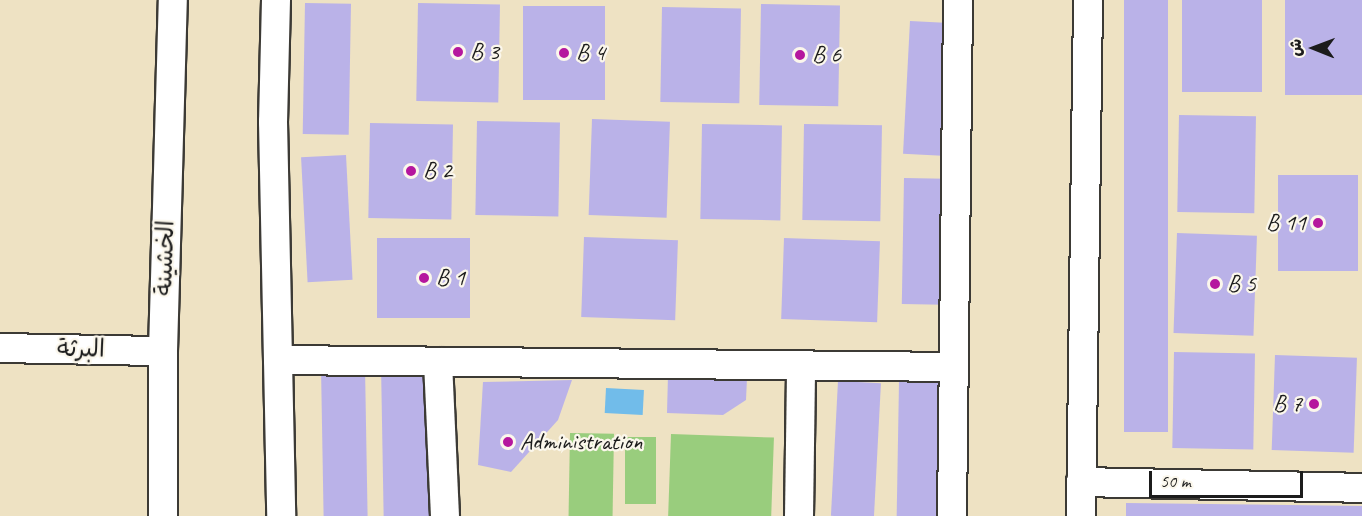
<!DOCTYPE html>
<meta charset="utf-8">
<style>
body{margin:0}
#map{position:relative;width:1362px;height:516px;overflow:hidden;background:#eee2c3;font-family:Caveat,"Playpen Sans Arabic",sans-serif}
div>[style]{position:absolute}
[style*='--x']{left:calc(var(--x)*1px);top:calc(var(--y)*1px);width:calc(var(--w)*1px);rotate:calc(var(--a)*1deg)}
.green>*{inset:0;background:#99cd7d;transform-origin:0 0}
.water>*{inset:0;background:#71bcea;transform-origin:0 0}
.building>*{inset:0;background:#bab2e8;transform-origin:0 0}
.roads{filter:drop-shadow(2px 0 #3c3a35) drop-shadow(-2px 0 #3c3a35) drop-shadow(0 2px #3c3a35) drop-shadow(0 -2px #3c3a35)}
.minor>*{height:28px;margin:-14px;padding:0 14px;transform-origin:14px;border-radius:14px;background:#fff}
.dots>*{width:16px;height:16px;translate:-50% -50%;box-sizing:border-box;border:3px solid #fbf7ec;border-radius:50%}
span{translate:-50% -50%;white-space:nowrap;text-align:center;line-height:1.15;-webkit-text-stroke:4.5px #fbf7ec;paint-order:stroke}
.poi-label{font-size:24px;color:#1c1c1c}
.left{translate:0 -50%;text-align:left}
.right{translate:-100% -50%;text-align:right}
.street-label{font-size:24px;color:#1c1c1c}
.north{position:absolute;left:1284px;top:18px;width:60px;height:60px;-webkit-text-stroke:4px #fbf7ec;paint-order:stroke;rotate:271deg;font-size:16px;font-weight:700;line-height:24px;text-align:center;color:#1c1c1c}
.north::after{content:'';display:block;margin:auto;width:21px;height:27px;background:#1c1c1c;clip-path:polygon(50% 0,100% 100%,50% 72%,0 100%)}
.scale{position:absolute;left:1149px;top:471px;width:154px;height:27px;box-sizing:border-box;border:3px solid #1c1c1c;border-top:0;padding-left:8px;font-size:18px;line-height:21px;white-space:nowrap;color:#1c1c1c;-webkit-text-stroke:4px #fbf7ec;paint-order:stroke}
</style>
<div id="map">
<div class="green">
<i style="left:570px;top:433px;width:44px;height:83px;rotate:1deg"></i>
<i style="left:671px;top:434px;width:103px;height:82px;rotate:2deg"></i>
<i style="left:625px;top:437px;width:31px;height:67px"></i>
</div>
<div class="water">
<i style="left:606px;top:388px;width:38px;height:25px;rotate:3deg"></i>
</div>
<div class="building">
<i style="left:1124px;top:0;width:44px;height:432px"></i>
<i style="left:1182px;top:0;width:80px;height:92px"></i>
<i style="left:1285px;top:0;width:77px;height:95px"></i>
<i style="left:305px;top:3px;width:46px;height:131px;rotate:1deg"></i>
<i style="left:418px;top:3px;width:82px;height:98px;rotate:1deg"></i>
<i style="left:761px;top:4px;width:79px;height:101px;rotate:1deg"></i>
<i style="left:523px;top:6px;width:82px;height:94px"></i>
<i style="left:662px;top:7px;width:79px;height:95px;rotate:1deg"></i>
<i style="left:910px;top:21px;width:44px;height:133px;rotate:3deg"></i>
<i style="left:1179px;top:115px;width:77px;height:97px;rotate:1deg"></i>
<i style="left:592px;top:119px;width:78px;height:96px;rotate:2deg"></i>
<i style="left:477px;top:121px;width:83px;height:94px;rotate:1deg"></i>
<i style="left:370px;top:123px;width:83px;height:95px;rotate:1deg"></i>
<i style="left:702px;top:124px;width:80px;height:95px;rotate:1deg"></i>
<i style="left:804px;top:124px;width:78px;height:96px;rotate:1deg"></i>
<i style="left:346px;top:155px;width:125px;height:45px;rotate:87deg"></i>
<i style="left:1278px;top:175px;width:80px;height:96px"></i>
<i style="left:904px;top:178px;width:42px;height:126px;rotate:1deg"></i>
<i style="left:1177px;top:233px;width:80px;height:100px;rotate:2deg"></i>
<i style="left:584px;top:237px;width:94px;height:80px;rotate:2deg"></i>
<i style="left:377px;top:238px;width:93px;height:80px"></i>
<i style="left:784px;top:238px;width:96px;height:81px;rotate:2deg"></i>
<i style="left:1174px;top:352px;width:81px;height:96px;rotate:1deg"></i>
<i style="left:1275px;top:355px;width:82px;height:95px;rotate:2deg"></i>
<i style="left:428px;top:364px;width:152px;height:47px;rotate:89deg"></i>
<i style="left:365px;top:367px;width:149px;height:44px;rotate:89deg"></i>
<i style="clip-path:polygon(668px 375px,747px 378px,746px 400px,723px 415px,667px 413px)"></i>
<i style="clip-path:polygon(572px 380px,558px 420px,511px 472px,478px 465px,483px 382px)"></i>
<i style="left:838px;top:381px;width:43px;height:135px;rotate:3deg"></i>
<i style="left:899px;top:382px;width:44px;height:134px;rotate:1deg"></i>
<i style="clip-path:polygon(1126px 503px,1362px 506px,1362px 516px,1126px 516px)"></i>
</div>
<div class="roads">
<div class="minor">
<i style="--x:276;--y:0;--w:122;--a:91.4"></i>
<i style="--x:273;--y:122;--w:394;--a:88.8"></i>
<i style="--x:0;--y:348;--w:163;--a:1.1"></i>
<i style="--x:278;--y:360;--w:675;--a:0.59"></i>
<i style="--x:438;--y:362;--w:154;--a:87.4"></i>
<i style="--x:1081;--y:482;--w:281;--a:1.2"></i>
<i style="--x:163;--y:516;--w:165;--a:-90"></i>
<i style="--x:163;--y:351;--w:351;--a:-88.4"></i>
<i style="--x:799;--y:516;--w:150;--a:-89.2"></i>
<i style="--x:952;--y:516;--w:516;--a:-89.33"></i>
<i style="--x:1081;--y:516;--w:516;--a:-89.22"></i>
</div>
</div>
<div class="dots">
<i style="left:458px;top:52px;background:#b5179e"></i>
<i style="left:564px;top:53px;background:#b5179e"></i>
<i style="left:800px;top:55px;background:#b5179e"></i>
<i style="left:411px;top:171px;background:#b5179e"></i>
<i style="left:1318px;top:223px;background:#b5179e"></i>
<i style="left:424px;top:278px;background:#b5179e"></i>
<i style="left:1215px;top:284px;background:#b5179e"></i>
<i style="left:1314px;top:404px;background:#b5179e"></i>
<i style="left:508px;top:442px;background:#b5179e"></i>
</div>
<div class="poi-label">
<span class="left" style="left:470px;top:52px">B 3</span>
<span class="left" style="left:576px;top:53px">B 4</span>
<span class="left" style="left:812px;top:55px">B 6</span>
<span class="left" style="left:423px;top:171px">B 2</span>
<span class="right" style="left:1306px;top:223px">B 11</span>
<span class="left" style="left:436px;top:278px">B 1</span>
<span class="left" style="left:1227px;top:284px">B 5</span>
<span class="right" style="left:1302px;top:404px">B 7</span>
<span class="left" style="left:520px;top:442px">Administration</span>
</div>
<div class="street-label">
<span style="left:165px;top:258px;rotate:-88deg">الخشينة</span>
<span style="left:81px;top:349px;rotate:1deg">البرثة</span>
</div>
<div class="north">ش</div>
<div class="scale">50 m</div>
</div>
